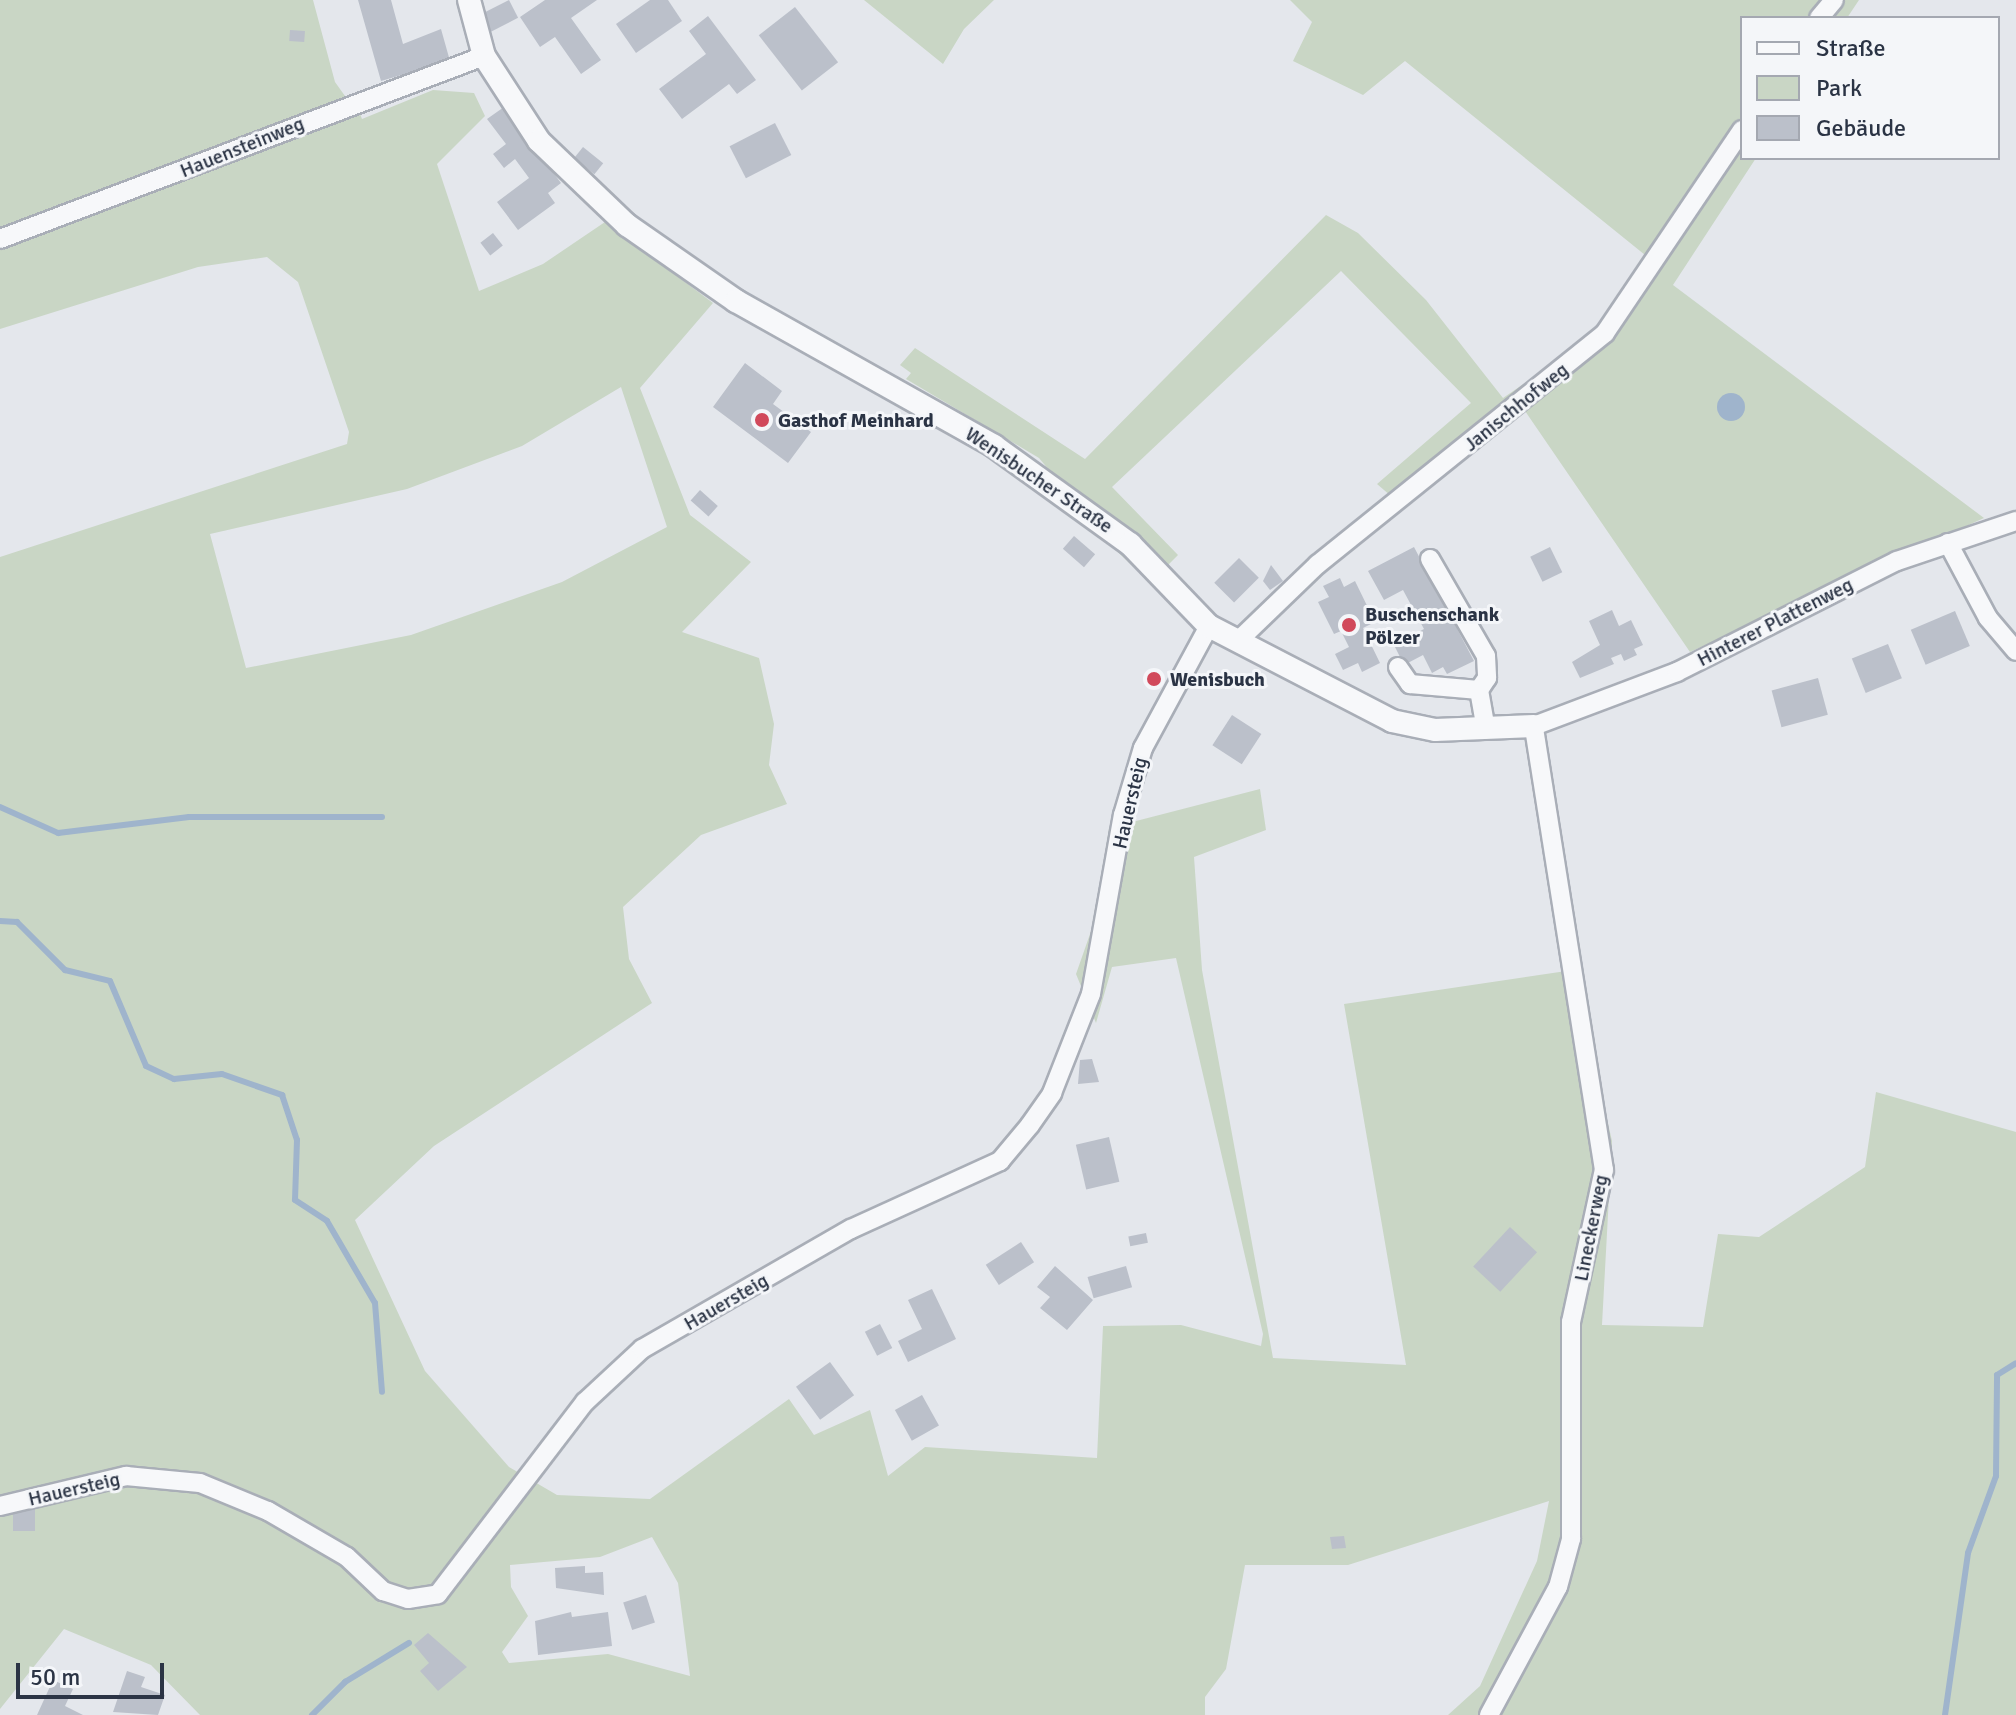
<!DOCTYPE html>
<meta charset="utf-8">
<style>
body{margin:0}
#map{position:relative;width:2016px;height:1715px;overflow:hidden;background:#e4e7ec;font-family:Signika,sans-serif}
div>[style]{position:absolute}
[style*='--x']{left:calc(var(--x)*1px);top:calc(var(--y)*1px);width:calc(var(--w)*1px);rotate:calc(var(--a)*1deg)}
.green>*{inset:0;background:#c9d6c5}
.water>*{inset:0;background:#9fb4cc}
.round{border-radius:50%}
.stream>*{height:6px;margin:-3px;padding:0 3px;transform-origin:3px;border-radius:3px;background:#9fb4cc}
.building>*{inset:0;background:#bbc0ca;transform-origin:0 0}
.roads{filter:drop-shadow(2px 0 #a9aeb7) drop-shadow(-2px 0 #a9aeb7) drop-shadow(0 2px #a9aeb7) drop-shadow(0 -2px #a9aeb7)}
.minor>*{height:18px;margin:-9px;padding:0 9px;transform-origin:9px;border-radius:9px;background:#f7f8fa}
.tertiary>*{height:22px;margin:-11px;padding:0 11px;transform-origin:11px;border-radius:11px;background:#f7f8fa}
.dots>*{width:22px;height:22px;translate:-50% -50%;box-sizing:border-box;border:4px solid #f4f6f9;border-radius:50%}
span{translate:-50% -50%;white-space:nowrap;text-align:center;line-height:1.15;-webkit-text-stroke:6px #f4f6f9;paint-order:stroke}
.street-label{font-size:20px;color:#2b3445}
.poi-label{font-size:20px;color:#2b3445;font-weight:700}
.left{translate:0 -50%;text-align:left}
.legend{position:absolute;left:1740px;top:16px;width:260px;height:144px;box-sizing:border-box;background:#f4f6f9;border:2px solid #a4a8b1;margin:0;padding:10px 14px;list-style:none;font-size:24px;color:#2b3445}
.legend li{display:flex;align-items:center;gap:16px;height:40px}
.legend b{width:40px;border:2px solid #a4a8b1}
.scale{position:absolute;left:16px;top:1663px;width:148px;height:36px;box-sizing:border-box;border:4px solid #2b3445;border-top:0;padding-left:10px;font-size:24px;line-height:28px;white-space:nowrap;color:#2b3445;-webkit-text-stroke:6px #f4f6f9;paint-order:stroke}
</style>
<div id="map">
<div class="green">
<i style="clip-path:polygon(evenodd,0 0,313px 0,335px 82px,350px 103px,355px 101px,362px 119px,433px 90px,474px 93px,485px 116px,437px 164px,479px 291px,543px 264px,605px 222px,713px 303px,640px 388px,690px 515px,751px 562px,682px 632px,759px 658px,774px 724px,769px 765px,787px 804px,701px 835px,623px 907px,629px 959px,652px 1003px,434px 1146px,355px 1220px,425px 1371px,509px 1467px,557px 1495px,650px 1499px,789px 1399px,814px 1435px,870px 1410px,888px 1476px,925px 1447px,1097px 1458px,1103px 1326px,1181px 1325px,1261px 1346px,1263px 1334px,1176px 958px,1112px 967px,1096px 1023px,1076px 974px,1096px 917px,1109px 828px,1260px 789px,1266px 830px,1194px 857px,1202px 970px,1273px 1358px,1406px 1365px,1344px 1004px,1573px 970px,1612px 1141px,1602px 1325px,1703px 1327px,1718px 1234px,1759px 1237px,1865px 1167px,1876px 1092px,2016px 1132px,2016px 1715px,1448px 1715px,1480px 1686px,1537px 1561px,1549px 1501px,1348px 1565px,1245px 1565px,1226px 1669px,1205px 1697px,1205px 1715px,200px 1715px,151px 1665px,64px 1629px,0 1709px,0 557px,347px 444px,349px 432px,298px 282px,267px 257px,198px 267px,0 329px,0 0,621px 387px,667px 527px,562px 582px,411px 635px,246px 668px,210px 534px,407px 489px,522px 446px,621px 387px,0 0,652px 1537px,678px 1583px,690px 1676px,608px 1654px,509px 1663px,502px 1652px,528px 1616px,511px 1587px,510px 1565px,600px 1557px,652px 1537px)"></i>
<i style="clip-path:polygon(864px 0,994px 0,964px 29px,943px 64px)"></i>
<i style="clip-path:polygon(1290px 0,1859px 0,1847px 18px,1742px 18px,1742px 158px,1756px 158px,1673px 285px,1984px 518px,1690px 652px,1523px 408px,1398px 502px,1377px 484px,1471px 403px,1341px 271px,1112px 487px,1178px 555px,1169px 564px,1180px 611px,1105px 540px,1049px 498px,1059px 482px,1039px 458px,906px 379px,911px 373px,900px 365px,915px 348px,1085px 459px,1326px 215px,1358px 233px,1426px 300px,1503px 398px,1601px 331px,1650px 259px,1405px 61px,1363px 95px,1293px 61px,1312px 22px)"></i>
</div>
<div class="water">
<i class="round" style="left:1717px;top:393px;width:28px;height:28px"></i>
</div>
<div class="stream">
<i style="--x:0;--y:807;--w:64;--a:24.1"></i>
<i style="--x:58;--y:833;--w:132;--a:-7"></i>
<i style="--x:189;--y:817;--w:193;--a:0"></i>
<i style="--x:0;--y:921;--w:17;--a:3"></i>
<i style="--x:17;--y:922;--w:68;--a:45"></i>
<i style="--x:65;--y:970;--w:46;--a:13.7"></i>
<i style="--x:110;--y:981;--w:92;--a:67"></i>
<i style="--x:146;--y:1066;--w:31;--a:25"></i>
<i style="--x:174;--y:1079;--w:48;--a:-5.9"></i>
<i style="--x:222;--y:1074;--w:64;--a:19.3"></i>
<i style="--x:282;--y:1095;--w:47;--a:71.6"></i>
<i style="--x:297;--y:1140;--w:60;--a:91.9"></i>
<i style="--x:295;--y:1200;--w:38;--a:33"></i>
<i style="--x:327;--y:1221;--w:95;--a:59.7"></i>
<i style="--x:375;--y:1303;--w:89;--a:85.5"></i>
<i style="--x:312;--y:1715;--w:47;--a:-45"></i>
<i style="--x:345;--y:1682;--w:75;--a:-31.4"></i>
<i style="--x:1945;--y:1715;--w:164;--a:-81.9"></i>
<i style="--x:1968;--y:1553;--w:82;--a:-70"></i>
<i style="--x:1996;--y:1476;--w:101;--a:-89.4"></i>
<i style="--x:1997;--y:1375;--w:22;--a:-32"></i>
</div>
<div class="building">
<i style="clip-path:polygon(358px 0,391px 0,403px 44px,441px 29px,450px 61px,381px 81px)"></i>
<i style="left:509px;top:0;width:20px;height:36px;rotate:63deg"></i>
<i style="clip-path:polygon(545px 0,597px 0,571px 18px,601px 60px,581px 74px,555px 37px,540px 47px,520px 17px)"></i>
<i style="clip-path:polygon(650px 0,668px 0,682px 21px,636px 53px,616px 24px)"></i>
<i style="left:795px;top:7px;width:70px;height:46px;rotate:52deg"></i>
<i style="clip-path:polygon(708px 16px,756px 80px,737px 94px,729px 84px,682px 119px,659px 89px,706px 54px,689px 31px)"></i>
<i style="left:290px;top:30px;width:15px;height:11px;rotate:4deg"></i>
<i style="clip-path:polygon(504px 107px,561px 183px,548px 193px,555px 203px,518px 230px,497px 202px,529px 178px,515px 159px,504px 168px,493px 154px,506px 144px,487px 119px)"></i>
<i style="left:775px;top:123px;width:36px;height:51px;rotate:63deg"></i>
<i style="left:583px;top:147px;width:26px;height:14px;rotate:39deg"></i>
<i style="left:493px;top:233px;width:16px;height:16px;rotate:52deg"></i>
<i style="clip-path:polygon(745px 363px,782px 391px,773px 404px,811px 432px,788px 463px,713px 407px)"></i>
<i style="left:700px;top:490px;width:24px;height:14px;rotate:42deg"></i>
<i style="left:1074px;top:536px;width:28px;height:17px;rotate:41deg"></i>
<i style="clip-path:polygon(1414px 547px,1474px 661px,1447px 674px,1443px 667px,1432px 673px,1423px 655px,1404px 665px,1394px 645px,1424px 629px,1403px 590px,1384px 600px,1368px 571px)"></i>
<i style="left:1550px;top:547px;width:28px;height:22px;rotate:64deg"></i>
<i style="left:1239px;top:558px;width:28px;height:35px;rotate:45deg"></i>
<i style="clip-path:polygon(1271px 565px,1283px 581px,1270px 590px,1263px 581px)"></i>
<i style="clip-path:polygon(1340px 578px,1344px 587px,1355px 581px,1375px 622px,1363px 628px,1380px 663px,1362px 672px,1358px 663px,1343px 670px,1335px 654px,1349px 647px,1341px 631px,1334px 634px,1318px 602px,1329px 597px,1323px 586px)"></i>
<i style="clip-path:polygon(1612px 610px,1619px 626px,1631px 620px,1643px 645px,1634px 649px,1637px 655px,1624px 661px,1621px 654px,1611px 658px,1614px 664px,1580px 678px,1572px 662px,1600px 645px,1589px 621px)"></i>
<i style="left:1955px;top:611px;width:38px;height:48px;rotate:67deg"></i>
<i style="left:1888px;top:644px;width:37px;height:39px;rotate:68deg"></i>
<i style="left:1818px;top:678px;width:38px;height:48px;rotate:75deg"></i>
<i style="left:1232px;top:715px;width:35px;height:36px;rotate:33deg"></i>
<i style="clip-path:polygon(1092px 1059px,1099px 1082px,1078px 1084px,1080px 1060px)"></i>
<i style="left:1109px;top:1137px;width:46px;height:34px;rotate:77deg"></i>
<i style="left:1510px;top:1227px;width:37px;height:54px;rotate:43deg"></i>
<i style="left:1146px;top:1233px;width:10px;height:18px;rotate:79deg"></i>
<i style="left:1021px;top:1242px;width:24px;height:42px;rotate:57deg"></i>
<i style="clip-path:polygon(1055px 1266px,1093px 1300px,1067px 1330px,1040px 1308px,1050px 1297px,1037px 1287px)"></i>
<i style="left:1126px;top:1266px;width:22px;height:40px;rotate:74deg"></i>
<i style="clip-path:polygon(932px 1289px,956px 1339px,908px 1362px,898px 1341px,922px 1329px,908px 1300px)"></i>
<i style="left:880px;top:1324px;width:27px;height:17px;rotate:63deg"></i>
<i style="left:830px;top:1362px;width:41px;height:42px;rotate:54deg"></i>
<i style="left:922px;top:1395px;width:35px;height:31px;rotate:61deg"></i>
<i style="left:13px;top:1508px;width:22px;height:23px"></i>
<i style="clip-path:polygon(1344px 1536px,1346px 1548px,1332px 1549px,1330px 1537px)"></i>
<i style="clip-path:polygon(585px 1566px,585px 1573px,603px 1572px,604px 1595px,556px 1588px,555px 1568px)"></i>
<i style="left:646px;top:1595px;width:29px;height:24px;rotate:72deg"></i>
<i style="clip-path:polygon(571px 1612px,572px 1617px,608px 1612px,612px 1646px,538px 1655px,535px 1621px)"></i>
<i style="clip-path:polygon(428px 1633px,467px 1667px,438px 1691px,420px 1671px,429px 1663px,414px 1645px)"></i>
<i style="clip-path:polygon(127px 1671px,145px 1677px,141px 1687px,165px 1695px,158px 1715px,113px 1712px)"></i>
<i style="clip-path:polygon(53px 1680px,73px 1689px,65px 1706px,83px 1715px,37px 1715px)"></i>
</div>
<div class="roads">
<div class="minor">
<i style="--x:1819;--y:18;--w:23;--a:-50"></i>
<i style="--x:0;--y:239;--w:517;--a:-20.71"></i>
<i style="--x:1948;--y:543;--w:85;--a:61.9"></i>
<i style="--x:1988;--y:618;--w:43;--a:49.7"></i>
<i style="--x:1430;--y:559;--w:112;--a:60"></i>
<i style="--x:1486;--y:656;--w:22;--a:87"></i>
<i style="--x:1487;--y:678;--w:14;--a:124"></i>
<i style="--x:1479;--y:690;--w:40;--a:80"></i>
<i style="--x:1240;--y:639;--w:108;--a:-43.9"></i>
<i style="--x:1318;--y:564;--w:368;--a:-38.8"></i>
<i style="--x:1605;--y:333;--w:245;--a:-56"></i>
<i style="--x:1398;--y:667;--w:21;--a:55"></i>
<i style="--x:1410;--y:684;--w:69;--a:5"></i>
<i style="--x:0;--y:1506;--w:130;--a:-13.4"></i>
<i style="--x:126;--y:1476;--w:74;--a:5.4"></i>
<i style="--x:200;--y:1483;--w:74;--a:22.4"></i>
<i style="--x:268;--y:1511;--w:91;--a:30.2"></i>
<i style="--x:347;--y:1557;--w:50;--a:43.4"></i>
<i style="--x:383;--y:1591;--w:26;--a:18"></i>
<i style="--x:408;--y:1599;--w:30;--a:-9"></i>
<i style="--x:438;--y:1594;--w:242;--a:-52.6"></i>
<i style="--x:585;--y:1402;--w:78;--a:-42.9"></i>
<i style="--x:642;--y:1349;--w:241;--a:-29.9"></i>
<i style="--x:851;--y:1229;--w:164;--a:-24.5"></i>
<i style="--x:1000;--y:1161;--w:47;--a:-50.2"></i>
<i style="--x:1030;--y:1125;--w:39;--a:-55"></i>
<i style="--x:1052;--y:1093;--w:106;--a:-68.5"></i>
<i style="--x:1091;--y:994;--w:182;--a:-79.9"></i>
<i style="--x:1123;--y:815;--w:70;--a:-73.4"></i>
<i style="--x:1143;--y:748;--w:139;--a:-61.6"></i>
<i style="--x:1489;--y:1715;--w:145;--a:-61.7"></i>
<i style="--x:1558;--y:1587;--w:50;--a:-74.8"></i>
<i style="--x:1571;--y:1539;--w:217;--a:-90"></i>
<i style="--x:1571;--y:1322;--w:156;--a:-77.8"></i>
<i style="--x:1604;--y:1170;--w:449;--a:-99"></i>
<i style="--x:1534;--y:726;--w:153;--a:-20.7"></i>
<i style="--x:1677;--y:672;--w:246;--a:-26.8"></i>
<i style="--x:1897;--y:561;--w:126;--a:-18.6"></i>
</div>
<div class="tertiary">
<i style="--x:469;--y:0;--w:58;--a:75"></i>
<i style="--x:484;--y:56;--w:101;--a:57.1"></i>
<i style="--x:539;--y:141;--w:122;--a:43.7"></i>
<i style="--x:627;--y:225;--w:133;--a:34.9"></i>
<i style="--x:736;--y:301;--w:296;--a:29.3"></i>
<i style="--x:994;--y:446;--w:168;--a:35.8"></i>
<i style="--x:1130;--y:544;--w:114;--a:46.1"></i>
<i style="--x:1209;--y:626;--w:206;--a:27.4"></i>
<i style="--x:1392;--y:721;--w:44;--a:11.8"></i>
<i style="--x:1435;--y:730;--w:99;--a:-2.3"></i>
</div>
</div>
<div class="dots">
<i style="left:762px;top:420px;background:#d1495b"></i>
<i style="left:1349px;top:625px;background:#d1495b"></i>
<i style="left:1154px;top:679px;background:#d1495b"></i>
</div>
<div class="street-label">
<span style="left:242px;top:147px;rotate:-22deg">Hauensteinweg</span>
<span style="left:1516px;top:407px;rotate:-39deg">Janischhofweg</span>
<span style="left:1039px;top:480px;rotate:34deg">Wenisbucher Straße</span>
<span style="left:1775px;top:622px;rotate:-27deg">Hinterer Plattenweg</span>
<span style="left:1130px;top:803px;rotate:-77deg">Hauersteig</span>
<span style="left:1591px;top:1228px;rotate:-79deg">Lineckerweg</span>
<span style="left:726px;top:1302px;rotate:-30deg">Hauersteig</span>
<span style="left:74px;top:1489px;rotate:-13deg">Hauersteig</span>
</div>
<div class="poi-label">
<span class="left" style="left:778px;top:420px">Gasthof Meinhard</span>
<span class="left" style="left:1365px;top:626px">Buschenschank<br>Pölzer</span>
<span class="left" style="left:1170px;top:679px">Wenisbuch</span>
</div>
<ul class="legend">
<li><b style="height:10px;background:#f7f8fa"></b>Straße</li>
<li><b style="height:22px;background:#c9d6c5"></b>Park</li>
<li><b style="height:22px;background:#bbc0ca"></b>Gebäude</li>
</ul>
<div class="scale">50 m</div>
</div>
